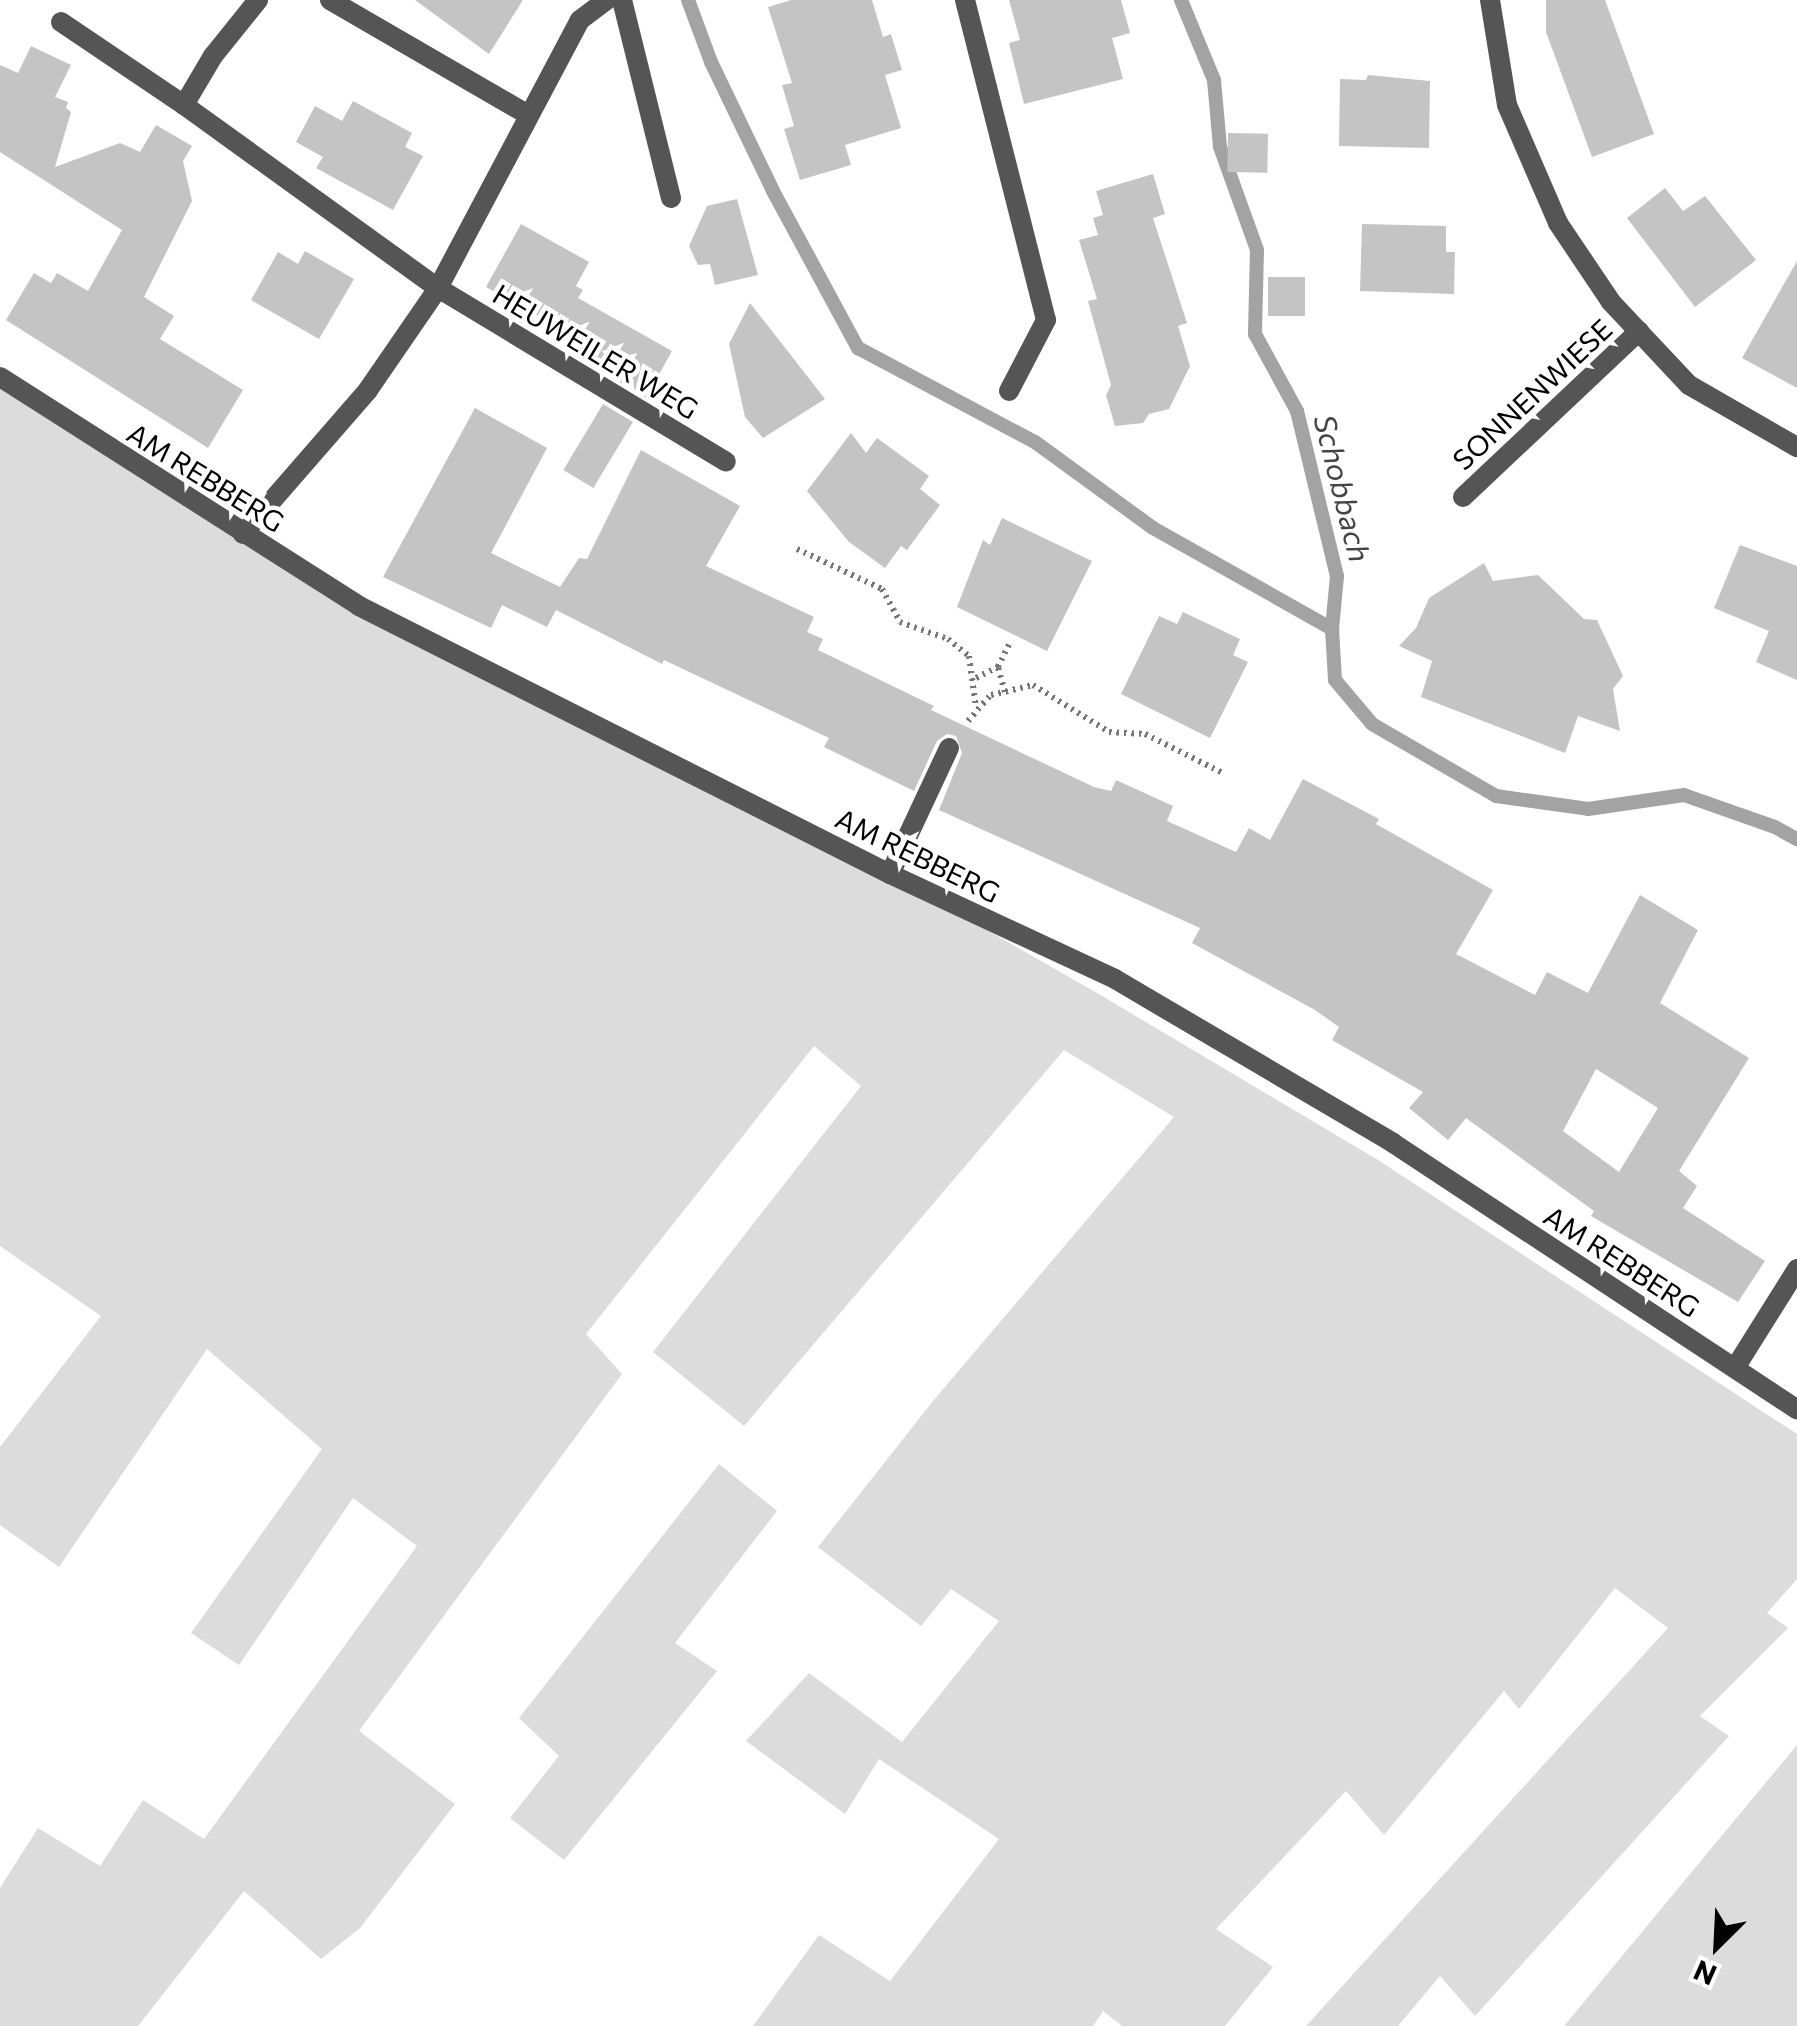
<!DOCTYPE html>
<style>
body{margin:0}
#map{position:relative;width:1797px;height:2026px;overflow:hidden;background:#fff;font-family:Commissioner,sans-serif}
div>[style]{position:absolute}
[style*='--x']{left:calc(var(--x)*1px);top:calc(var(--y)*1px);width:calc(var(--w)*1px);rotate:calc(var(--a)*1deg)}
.green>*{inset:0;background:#dcdcdc}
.stream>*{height:14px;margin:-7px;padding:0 7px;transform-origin:7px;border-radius:7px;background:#a3a3a3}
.building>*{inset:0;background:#c4c4c4;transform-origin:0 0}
.path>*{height:6px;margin-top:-3px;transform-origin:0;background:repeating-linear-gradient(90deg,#777 0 2.5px,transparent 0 7.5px)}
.service>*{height:20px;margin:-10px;padding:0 10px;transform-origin:10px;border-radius:10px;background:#555}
.minor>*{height:20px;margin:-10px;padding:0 10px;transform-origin:10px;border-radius:10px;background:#555}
span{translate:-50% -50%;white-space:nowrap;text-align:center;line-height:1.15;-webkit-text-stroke:9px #fff;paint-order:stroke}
.street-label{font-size:28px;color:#000}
.water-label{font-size:30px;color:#444;font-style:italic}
.north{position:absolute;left:1667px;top:1896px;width:100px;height:100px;-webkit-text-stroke:8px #fff;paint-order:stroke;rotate:204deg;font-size:28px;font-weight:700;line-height:40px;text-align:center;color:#000}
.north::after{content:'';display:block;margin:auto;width:35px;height:45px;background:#000;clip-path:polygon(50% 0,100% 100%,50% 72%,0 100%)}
</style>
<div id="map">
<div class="green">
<i style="clip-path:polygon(0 383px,362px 613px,826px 838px,1097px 993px,1378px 1160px,1797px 1434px,1797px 1579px,1767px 1613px,1788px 1628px,1700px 1716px,1729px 1736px,1475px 2016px,1440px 1976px,1398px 2026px,1306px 2026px,1668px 1628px,1615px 1588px,1519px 1709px,1504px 1691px,1384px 1835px,1346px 1791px,1216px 1929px,1273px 1967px,1225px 2026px,1122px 2026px,1103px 2011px,1093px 2026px,753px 2026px,819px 1935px,890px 1981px,999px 1839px,879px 1759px,845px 1814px,746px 1741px,809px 1673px,902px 1742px,999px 1621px,951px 1589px,921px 1626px,818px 1547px,933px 1401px,1174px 1117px,1064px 1050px,744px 1426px,653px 1352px,861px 1086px,814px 1046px,586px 1334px,622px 1374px,359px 1731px,455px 1804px,360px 1928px,321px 1959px,244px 1891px,138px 2026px,0 2026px,0 1888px,38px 1828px,100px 1866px,143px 1800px,204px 1839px,417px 1546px,353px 1498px,239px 1665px,191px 1633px,322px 1449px,207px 1349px,59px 1567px,0 1525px,0 1447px,101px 1316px,0 1246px)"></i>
<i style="clip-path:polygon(719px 1464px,777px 1511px,675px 1643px,717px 1671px,564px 1860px,510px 1818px,559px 1756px,519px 1718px)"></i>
<i style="clip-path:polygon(1797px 1745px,1797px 2026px,1564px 2026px)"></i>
</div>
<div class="stream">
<i style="--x:688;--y:0;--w:66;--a:69.6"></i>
<i style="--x:711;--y:62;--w:143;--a:64.3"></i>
<i style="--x:773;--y:191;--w:179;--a:61.6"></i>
<i style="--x:858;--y:348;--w:200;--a:28"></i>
<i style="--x:1035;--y:442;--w:146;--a:36.1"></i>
<i style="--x:1153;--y:528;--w:206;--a:29.4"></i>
<i style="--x:1181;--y:0;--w:87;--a:67.6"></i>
<i style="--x:1214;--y:80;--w:67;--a:84.9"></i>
<i style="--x:1220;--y:147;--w:109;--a:70.2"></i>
<i style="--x:1257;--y:250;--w:84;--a:91.4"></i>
<i style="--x:1255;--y:334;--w:88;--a:61.4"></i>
<i style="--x:1297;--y:411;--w:170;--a:76.4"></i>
<i style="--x:1337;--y:576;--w:53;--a:95.4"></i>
<i style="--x:1332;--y:629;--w:51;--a:86.6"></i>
<i style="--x:1335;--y:680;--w:57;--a:49.9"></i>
<i style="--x:1372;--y:724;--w:143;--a:30.1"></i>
<i style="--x:1496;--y:796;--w:93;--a:8"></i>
<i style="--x:1588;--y:809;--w:97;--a:-8.3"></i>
<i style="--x:1684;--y:795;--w:96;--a:19.4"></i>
<i style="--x:1775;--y:827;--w:25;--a:29"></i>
</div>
<div class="building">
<i style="clip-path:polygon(415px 0,523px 0,489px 54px)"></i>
<i style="clip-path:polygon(791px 0,872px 0,883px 37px,891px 34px,902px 70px,885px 75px,901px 128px,845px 145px,851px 165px,800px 180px,784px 129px,794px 126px,782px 85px,792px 83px,768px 7px)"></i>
<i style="clip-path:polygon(1009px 0,1121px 0,1130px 33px,1112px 38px,1123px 79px,1024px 104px,1009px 43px,1020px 40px)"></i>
<i style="clip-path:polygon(1546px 0,1605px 0,1654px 134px,1592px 157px,1546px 32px)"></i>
<i style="clip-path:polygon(31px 46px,71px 65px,55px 97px,68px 102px,66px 108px,71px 112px,55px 167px,120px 143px,140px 152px,156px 125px,192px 146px,183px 161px,192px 201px,144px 297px,174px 316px,160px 339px,243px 390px,208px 448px,6px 320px,34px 273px,51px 283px,57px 273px,88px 291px,122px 230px,0 152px,0 65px,18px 73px)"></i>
<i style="clip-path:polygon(1368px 75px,1430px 81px,1429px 148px,1339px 146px,1340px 79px,1366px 80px)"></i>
<i style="clip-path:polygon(353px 101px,412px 133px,405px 147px,423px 156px,393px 210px,316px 168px,323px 157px,296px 142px,315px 106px,342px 121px)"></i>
<i style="left:1228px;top:133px;width:40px;height:39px;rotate:1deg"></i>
<i style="clip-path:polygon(1153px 174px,1165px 214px,1153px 218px,1187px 323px,1178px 326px,1190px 366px,1169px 409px,1149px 414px,1143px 423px,1115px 426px,1106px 395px,1111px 385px,1088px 301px,1097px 299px,1079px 240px,1098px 235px,1093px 218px,1103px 215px,1096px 191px)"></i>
<i style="clip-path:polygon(1665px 188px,1683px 211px,1705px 196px,1756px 260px,1695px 307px,1627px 218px)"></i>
<i style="clip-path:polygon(737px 199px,758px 275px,715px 285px,710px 264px,698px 265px,689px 246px,707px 206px)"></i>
<i style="clip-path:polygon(521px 224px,589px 262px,576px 286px,583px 290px,578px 298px,672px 351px,646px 398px,592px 365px,600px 351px,486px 287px)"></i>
<i style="clip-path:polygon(1362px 224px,1446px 226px,1446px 252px,1455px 252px,1454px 294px,1360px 291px)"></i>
<i style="clip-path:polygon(305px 251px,354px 279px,319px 339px,251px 300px,278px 252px,298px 264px)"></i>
<i style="clip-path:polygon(1797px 261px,1797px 388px,1742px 358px)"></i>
<i style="left:1268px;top:277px;width:37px;height:39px"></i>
<i style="clip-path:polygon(750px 303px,825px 399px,763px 438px,745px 417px,729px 344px)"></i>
<i style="left:603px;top:404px;width:35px;height:77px;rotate:31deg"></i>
<i style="clip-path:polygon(evenodd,475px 408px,547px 448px,491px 553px,560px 587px,579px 558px,587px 559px,641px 450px,740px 506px,706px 566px,814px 617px,807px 632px,823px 639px,818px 650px,934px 706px,931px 710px,1094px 787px,1111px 791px,1116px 780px,1173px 806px,1167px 821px,1236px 852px,1249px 828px,1270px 840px,1303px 779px,1379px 819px,1376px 824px,1493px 890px,1456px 954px,1535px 995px,1547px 972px,1588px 993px,1640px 895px,1698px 930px,1660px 1003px,1749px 1058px,1679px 1171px,1697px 1186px,1683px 1208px,1765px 1261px,1738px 1302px,1591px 1216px,1594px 1211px,1466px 1118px,1448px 1140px,1409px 1108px,1423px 1092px,1332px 1040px,1339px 1027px,1315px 1010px,1192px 943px,1200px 928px,939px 810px,962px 753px,956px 736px,947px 734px,937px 741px,914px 791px,824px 747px,829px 738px,664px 660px,662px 664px,556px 610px,547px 627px,502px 605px,491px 628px,383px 577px,475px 408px,1596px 1069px,1658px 1108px,1619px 1172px,1563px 1131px,1596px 1069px)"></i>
<i style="clip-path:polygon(851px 433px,866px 453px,877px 438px,929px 476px,920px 489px,940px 505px,907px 550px,901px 546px,885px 568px,849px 542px,807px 491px)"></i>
<i style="clip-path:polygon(1002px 518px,1092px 561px,1047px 651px,957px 607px,983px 540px,990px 545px)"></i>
<i style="clip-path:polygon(1740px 545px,1797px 566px,1797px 680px,1756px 662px,1769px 631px,1714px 608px)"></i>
<i style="clip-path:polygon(1484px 563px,1493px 581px,1538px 575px,1584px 619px,1597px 620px,1623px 676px,1613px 689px,1620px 731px,1578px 716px,1565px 753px,1421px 697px,1432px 661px,1399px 646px,1416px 628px,1429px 598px)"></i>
<i style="clip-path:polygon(1183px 612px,1240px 639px,1233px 655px,1248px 662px,1210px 738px,1121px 694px,1159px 616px,1177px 624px)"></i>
</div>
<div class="path">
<i style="--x:797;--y:549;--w:94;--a:25.2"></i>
<i style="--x:882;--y:589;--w:38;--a:61"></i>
<i style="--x:900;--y:622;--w:51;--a:19.5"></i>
<i style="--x:948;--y:639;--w:27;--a:39"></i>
<i style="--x:969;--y:656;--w:52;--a:82.3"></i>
<i style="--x:976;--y:678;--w:25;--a:-27"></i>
<i style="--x:1005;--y:692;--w:26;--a:-106"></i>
<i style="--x:998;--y:667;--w:25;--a:-64"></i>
<i style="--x:968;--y:721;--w:35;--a:-49"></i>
<i style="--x:991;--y:695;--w:43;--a:-13.4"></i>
<i style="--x:1033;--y:685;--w:89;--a:31.7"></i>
<i style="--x:1109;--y:732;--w:36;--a:3"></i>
<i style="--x:1145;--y:734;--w:89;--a:26.6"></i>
</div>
<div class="service">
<i style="--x:622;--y:0;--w:204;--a:76.1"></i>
<i style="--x:965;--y:0;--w:330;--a:75.8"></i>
<i style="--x:1046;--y:320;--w:80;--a:117.5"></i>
<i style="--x:890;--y:874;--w:139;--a:-64.9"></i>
<i style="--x:1735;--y:1368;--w:117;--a:-57.9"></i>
</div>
<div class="minor">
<i style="--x:330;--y:0;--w:228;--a:30.1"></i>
<i style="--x:1490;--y:0;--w:106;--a:80.8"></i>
<i style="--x:1507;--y:105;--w:129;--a:66.6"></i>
<i style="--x:1558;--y:223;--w:95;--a:56.1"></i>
<i style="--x:1611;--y:302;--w:114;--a:46.8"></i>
<i style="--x:1689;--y:385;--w:125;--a:29.9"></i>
<i style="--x:61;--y:22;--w:148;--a:34"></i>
<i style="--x:184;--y:105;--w:313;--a:35.8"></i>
<i style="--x:438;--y:288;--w:336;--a:31.1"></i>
<i style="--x:184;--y:105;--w:57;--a:-59.4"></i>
<i style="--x:213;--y:56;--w:72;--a:-51.2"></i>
<i style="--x:0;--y:377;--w:426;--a:32.5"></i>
<i style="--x:359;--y:606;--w:595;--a:26.78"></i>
<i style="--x:890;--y:874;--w:248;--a:25"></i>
<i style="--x:1115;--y:979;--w:323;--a:30.5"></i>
<i style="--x:1393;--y:1143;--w:484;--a:33.4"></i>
<i style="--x:1463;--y:497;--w:242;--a:-43.3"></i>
<i style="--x:243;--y:534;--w:191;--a:-49"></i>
<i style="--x:368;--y:390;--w:124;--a:-55.5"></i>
<i style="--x:438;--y:288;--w:303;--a:-62.1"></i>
<i style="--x:580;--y:20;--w:34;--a:-37"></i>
</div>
<div class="street-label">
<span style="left:596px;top:351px;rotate:31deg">HEUWEILER WEG</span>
<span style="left:1532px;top:394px;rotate:-43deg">SONNENWIESE</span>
<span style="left:206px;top:477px;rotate:32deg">AM REBBERG</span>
<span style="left:918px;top:855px;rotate:26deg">AM REBBERG</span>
<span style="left:1622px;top:1261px;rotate:33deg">AM REBBERG</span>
</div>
<div class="water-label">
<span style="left:1343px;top:488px;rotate:76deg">Schobbach</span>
</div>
<div class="north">N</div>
</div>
